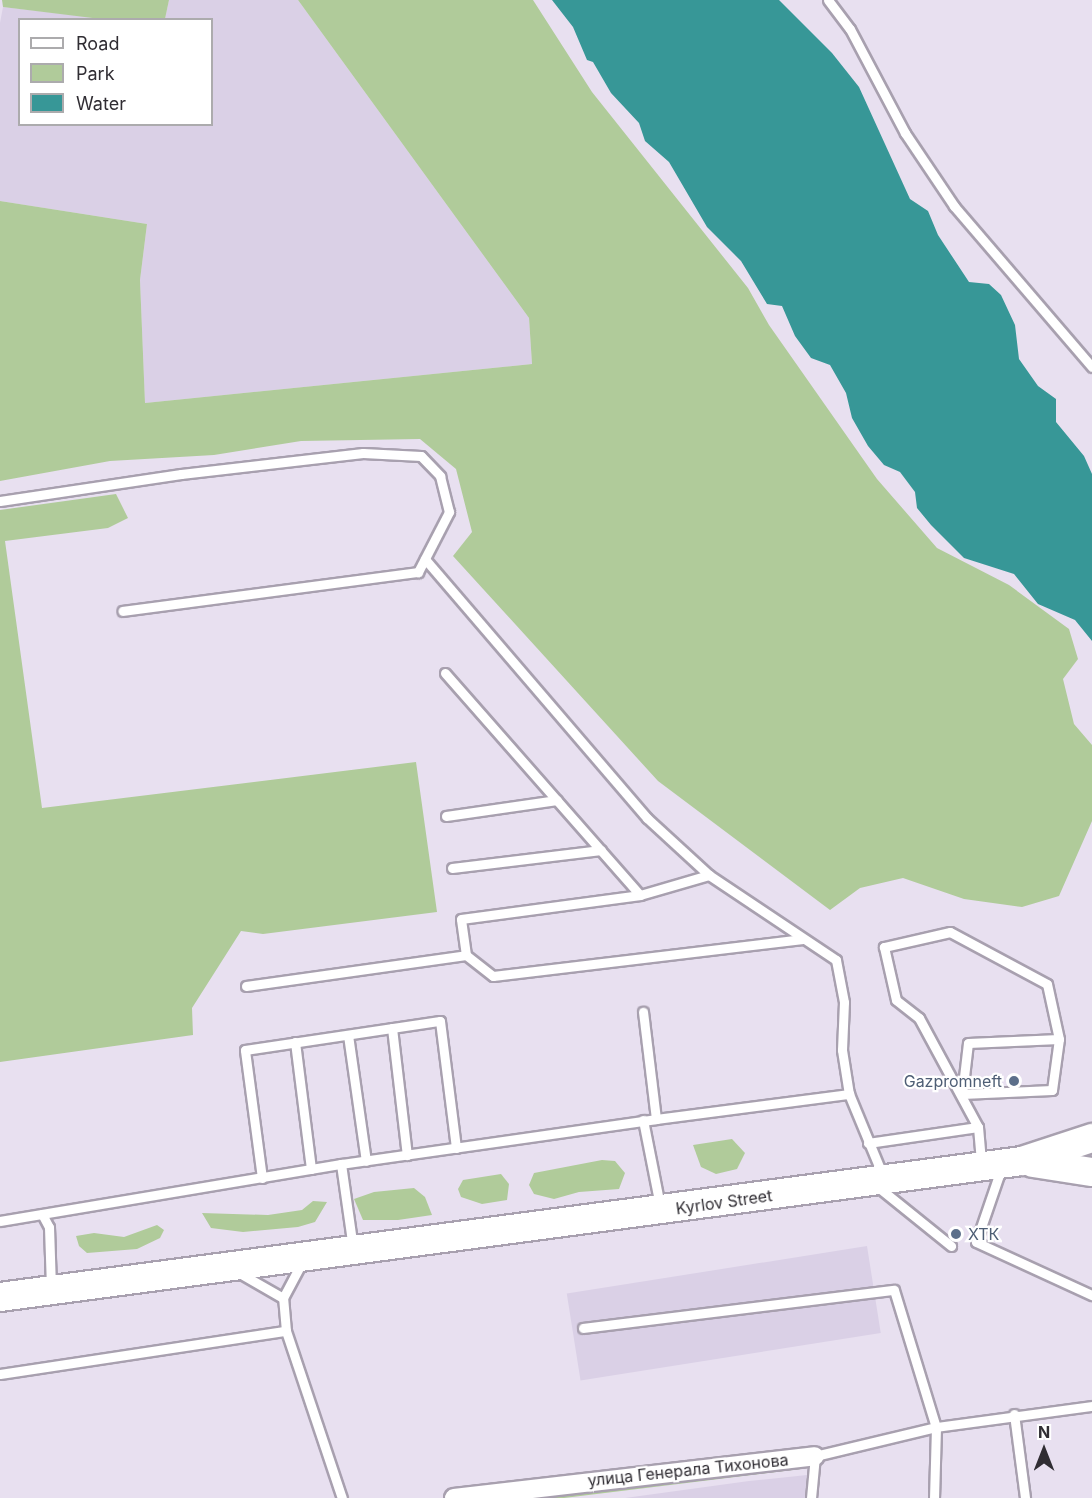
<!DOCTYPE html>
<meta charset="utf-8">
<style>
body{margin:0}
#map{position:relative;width:1092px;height:1498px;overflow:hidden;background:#e8e0f0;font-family:Inter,sans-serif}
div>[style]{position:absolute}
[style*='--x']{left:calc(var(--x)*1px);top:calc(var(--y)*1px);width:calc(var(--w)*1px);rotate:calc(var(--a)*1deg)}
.built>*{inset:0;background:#dad0e6;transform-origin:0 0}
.green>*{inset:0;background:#b0cb9a}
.water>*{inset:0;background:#379797}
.roads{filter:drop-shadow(2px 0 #a8a0af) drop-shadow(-2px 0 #a8a0af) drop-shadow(0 2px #a8a0af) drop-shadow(0 -2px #a8a0af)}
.lane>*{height:9px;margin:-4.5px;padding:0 4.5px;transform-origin:4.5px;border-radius:4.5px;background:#fff}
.street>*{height:18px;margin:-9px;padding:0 9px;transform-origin:9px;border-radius:9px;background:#fff}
.primary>*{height:28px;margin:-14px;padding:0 14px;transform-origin:14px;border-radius:14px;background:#fff}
.dots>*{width:16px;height:16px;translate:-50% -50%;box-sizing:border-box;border:3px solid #fff;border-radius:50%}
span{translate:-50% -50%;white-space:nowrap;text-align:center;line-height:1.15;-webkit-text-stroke:4.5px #fff;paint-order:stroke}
.service-label{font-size:16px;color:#4e5e75}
.right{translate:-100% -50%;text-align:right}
.left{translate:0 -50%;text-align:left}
.street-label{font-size:16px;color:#302d33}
.legend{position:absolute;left:18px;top:18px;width:195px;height:108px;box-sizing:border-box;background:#fff;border:2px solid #acabad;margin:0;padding:8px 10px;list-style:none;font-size:18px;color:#302d33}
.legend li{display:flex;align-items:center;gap:12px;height:30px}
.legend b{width:30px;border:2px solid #acabad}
.north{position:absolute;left:1014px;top:1420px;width:60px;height:60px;-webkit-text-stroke:4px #fff;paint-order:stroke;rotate:0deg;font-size:16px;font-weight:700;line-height:24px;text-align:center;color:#302d33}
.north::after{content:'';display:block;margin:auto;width:21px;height:27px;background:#302d33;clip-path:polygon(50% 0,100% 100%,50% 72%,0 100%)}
</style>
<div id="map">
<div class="built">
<i style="clip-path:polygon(169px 0,298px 0,529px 318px,532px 364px,145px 403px,140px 280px,147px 224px,0 201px,0 23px,3px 7px,109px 19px,20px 20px,20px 124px,212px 124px,212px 20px,165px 19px)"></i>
<i style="left:867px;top:1246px;width:88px;height:304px;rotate:81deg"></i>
<i style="clip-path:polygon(807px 1475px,805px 1498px,625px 1498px,749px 1481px)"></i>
</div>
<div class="green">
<i style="clip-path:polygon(2px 0,169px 0,165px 19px,109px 20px,3px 7px)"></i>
<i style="clip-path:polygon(298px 0,533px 0,592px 92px,748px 288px,769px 325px,877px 479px,937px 548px,1009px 585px,1069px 629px,1078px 659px,1063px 679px,1074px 724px,1092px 745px,1092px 821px,1059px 896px,1022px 907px,964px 899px,903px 878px,860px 888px,830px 910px,658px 781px,453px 556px,472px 532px,456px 469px,420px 439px,301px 441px,214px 455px,110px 461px,0 481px,0 201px,147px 224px,140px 280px,145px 403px,532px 364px,529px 318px)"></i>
<i style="clip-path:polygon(116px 494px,128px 518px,108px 528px,5px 541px,42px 808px,416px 762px,437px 912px,263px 934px,241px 931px,192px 1008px,193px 1035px,0 1062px,0 510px)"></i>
<i style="clip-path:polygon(732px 1139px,745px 1153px,737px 1169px,716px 1174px,701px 1167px,693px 1145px)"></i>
<i style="clip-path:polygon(602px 1160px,615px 1161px,625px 1173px,619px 1189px,579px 1192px,554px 1199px,534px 1194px,529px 1185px,534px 1173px)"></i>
<i style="clip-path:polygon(501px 1174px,509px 1184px,507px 1200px,482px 1204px,461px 1197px,458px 1189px,463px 1180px)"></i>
<i style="clip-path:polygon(414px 1188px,425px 1197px,432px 1215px,398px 1220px,363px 1220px,354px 1199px,374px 1192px)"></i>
<i style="clip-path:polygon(313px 1201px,327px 1202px,315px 1222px,298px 1227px,243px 1232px,211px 1228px,202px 1213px,268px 1215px,302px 1210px)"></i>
<i style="clip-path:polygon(157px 1225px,164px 1230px,160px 1238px,137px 1249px,87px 1253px,79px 1246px,76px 1236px,94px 1233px,124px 1237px)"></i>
<i style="clip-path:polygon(786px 1463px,801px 1469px,564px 1498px,521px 1498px)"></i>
</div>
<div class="water">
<i style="clip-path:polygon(552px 0,779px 0,832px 53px,859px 87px,910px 199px,928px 211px,938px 235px,969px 282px,989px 284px,1001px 295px,1015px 325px,1019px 359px,1038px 386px,1056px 399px,1056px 422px,1084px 456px,1092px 474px,1092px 641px,1075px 620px,1038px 604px,1014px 574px,964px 558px,931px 525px,917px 508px,915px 492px,900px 472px,884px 465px,868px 446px,852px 418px,846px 393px,830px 365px,811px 358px,795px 336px,782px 306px,767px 304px,741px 261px,707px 227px,669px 162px,645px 141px,639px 123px,611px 93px,593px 62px,587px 60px,573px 27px)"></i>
</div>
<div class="roads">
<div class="lane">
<i style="--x:828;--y:0;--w:36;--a:53"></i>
<i style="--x:850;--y:29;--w:118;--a:62.1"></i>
<i style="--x:905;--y:133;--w:88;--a:56.1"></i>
<i style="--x:954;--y:206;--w:212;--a:49.4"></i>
<i style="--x:0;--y:501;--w:183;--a:-8.5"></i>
<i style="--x:181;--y:474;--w:183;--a:-6.6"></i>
<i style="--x:363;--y:453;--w:58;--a:3"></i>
<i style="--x:421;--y:456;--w:28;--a:46"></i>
<i style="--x:440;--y:476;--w:37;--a:76"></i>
<i style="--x:449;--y:512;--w:68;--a:117.3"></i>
<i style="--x:418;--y:572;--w:298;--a:172.5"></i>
<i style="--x:425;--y:559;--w:341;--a:49.4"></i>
<i style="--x:647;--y:818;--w:84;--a:42.6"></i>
<i style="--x:709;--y:875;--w:153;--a:33.8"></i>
<i style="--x:836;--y:960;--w:43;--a:79.2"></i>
<i style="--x:844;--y:1002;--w:48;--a:92.4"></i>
<i style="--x:842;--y:1050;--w:45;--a:81"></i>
<i style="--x:849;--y:1094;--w:89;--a:67.5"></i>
<i style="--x:445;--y:673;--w:295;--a:48.7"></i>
<i style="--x:640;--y:895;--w:72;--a:-16.2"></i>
<i style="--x:446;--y:816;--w:112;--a:-8.2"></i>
<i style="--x:452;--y:868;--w:150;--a:-6.9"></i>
<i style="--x:466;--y:955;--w:36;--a:-98"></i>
<i style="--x:461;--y:919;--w:181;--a:-7.6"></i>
<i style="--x:246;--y:986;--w:222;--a:-8"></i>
<i style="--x:466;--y:955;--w:34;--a:38"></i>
<i style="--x:493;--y:976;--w:312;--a:-6.8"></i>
<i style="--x:392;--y:1028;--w:128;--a:83.3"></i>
<i style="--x:348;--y:1035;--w:127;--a:81.9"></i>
<i style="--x:295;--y:1042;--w:128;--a:82.8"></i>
<i style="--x:962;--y:1094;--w:90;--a:-2.5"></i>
<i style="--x:1052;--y:1090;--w:51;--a:-82.2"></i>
<i style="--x:1059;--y:1039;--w:56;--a:-102.3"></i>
<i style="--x:1047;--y:984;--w:110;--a:-151.8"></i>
<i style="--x:950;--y:932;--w:68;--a:167.2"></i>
<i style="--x:884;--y:947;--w:54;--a:77.2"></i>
<i style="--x:896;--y:1000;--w:29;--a:38"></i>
<i style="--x:919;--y:1018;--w:124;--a:61.6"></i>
<i style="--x:978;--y:1127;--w:38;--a:85"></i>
<i style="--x:962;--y:1094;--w:51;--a:-83.3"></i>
<i style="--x:968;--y:1043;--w:91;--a:-2.5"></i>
<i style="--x:656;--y:1119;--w:195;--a:-7.4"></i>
<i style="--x:643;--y:1120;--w:88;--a:78.8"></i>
<i style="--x:868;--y:1143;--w:111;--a:-8.3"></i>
<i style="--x:341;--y:1164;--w:85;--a:81.9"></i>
<i style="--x:1001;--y:1169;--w:77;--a:108.9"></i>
<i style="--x:976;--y:1242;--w:128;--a:24.6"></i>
<i style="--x:262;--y:1178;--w:129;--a:-97.6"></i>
<i style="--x:245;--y:1050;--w:197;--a:-8.5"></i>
<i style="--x:440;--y:1021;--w:128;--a:82.8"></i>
<i style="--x:878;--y:1187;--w:94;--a:38.9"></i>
<i style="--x:42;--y:1214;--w:15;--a:62"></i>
<i style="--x:49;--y:1227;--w:61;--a:88.1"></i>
<i style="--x:0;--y:1221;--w:346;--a:-9.5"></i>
<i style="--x:341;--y:1164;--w:318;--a:-8.1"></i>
<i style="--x:656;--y:1119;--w:108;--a:-96.9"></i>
<i style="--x:283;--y:1298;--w:40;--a:-62"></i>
<i style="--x:583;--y:1328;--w:313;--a:-7"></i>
<i style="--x:894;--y:1290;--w:143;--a:73"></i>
<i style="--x:936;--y:1427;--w:71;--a:91.6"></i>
<i style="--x:286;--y:1331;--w:176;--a:71.5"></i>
<i style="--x:0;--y:1374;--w:289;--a:-8.6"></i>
<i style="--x:286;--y:1331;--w:33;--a:-95"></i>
<i style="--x:283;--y:1298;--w:46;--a:-150.1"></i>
<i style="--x:1014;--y:1414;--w:85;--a:82.5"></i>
<i style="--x:811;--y:1498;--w:42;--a:-84.6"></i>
<i style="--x:815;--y:1456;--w:124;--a:-13.5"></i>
<i style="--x:936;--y:1427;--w:157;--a:-7.7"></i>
</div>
<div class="street">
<i style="--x:454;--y:1498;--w:363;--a:-6.6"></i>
</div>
<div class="primary">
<i style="--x:1033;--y:1163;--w:60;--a:8.7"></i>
<i style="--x:0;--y:1297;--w:1031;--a:-7.58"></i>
<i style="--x:1022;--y:1161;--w:74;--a:-18.2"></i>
</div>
</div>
<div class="dots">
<i style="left:1014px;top:1081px;background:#5c6f8a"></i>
<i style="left:956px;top:1234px;background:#5c6f8a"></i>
</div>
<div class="service-label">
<span class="right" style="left:1002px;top:1081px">Gazpromneft</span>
<span class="left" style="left:968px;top:1234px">ХТК</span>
</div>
<div class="street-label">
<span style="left:724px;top:1202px;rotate:-8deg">Kyrlov Street</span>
<span style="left:688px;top:1470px;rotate:-6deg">улица Генерала Тихонова</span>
</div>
<ul class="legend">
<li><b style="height:8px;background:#fff"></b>Road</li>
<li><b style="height:16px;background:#b0cb9a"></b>Park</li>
<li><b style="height:16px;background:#379797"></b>Water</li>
</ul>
<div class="north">N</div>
</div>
